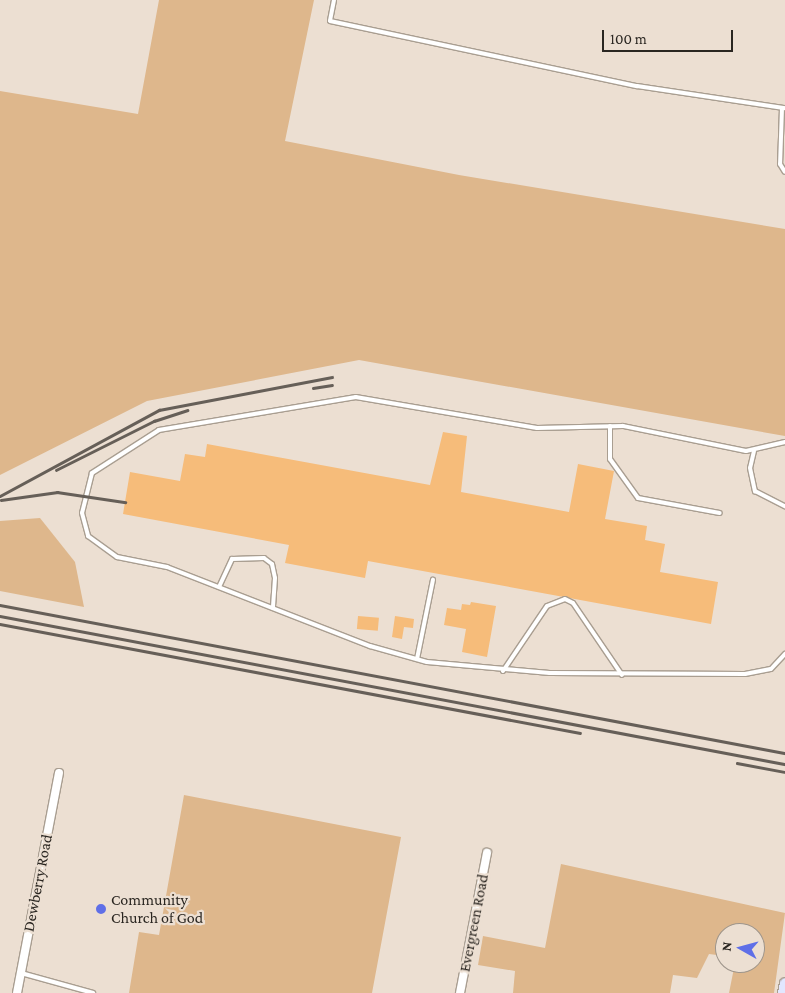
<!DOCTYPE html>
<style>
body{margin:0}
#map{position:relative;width:785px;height:993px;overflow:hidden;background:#ecdfd2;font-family:"Crimson Pro",serif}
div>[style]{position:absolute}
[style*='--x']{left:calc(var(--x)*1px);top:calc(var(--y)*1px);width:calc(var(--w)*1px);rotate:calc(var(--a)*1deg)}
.green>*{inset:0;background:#deb78c}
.building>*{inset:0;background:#f6bc7a;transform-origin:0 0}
.roads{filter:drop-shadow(1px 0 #a99e91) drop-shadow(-1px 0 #a99e91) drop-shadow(0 1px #a99e91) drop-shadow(0 -1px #a99e91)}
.lane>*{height:4px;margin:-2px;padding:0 2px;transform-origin:2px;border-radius:2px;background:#fff}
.street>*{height:8px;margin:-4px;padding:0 4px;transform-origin:4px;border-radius:4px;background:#fff}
.secondary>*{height:11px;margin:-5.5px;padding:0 5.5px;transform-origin:5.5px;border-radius:5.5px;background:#e2e7ff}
.rail>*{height:2.5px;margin:-1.25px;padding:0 1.25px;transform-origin:1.25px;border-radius:1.25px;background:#665f58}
.dots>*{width:14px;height:14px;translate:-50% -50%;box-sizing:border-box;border:2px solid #ecdfd2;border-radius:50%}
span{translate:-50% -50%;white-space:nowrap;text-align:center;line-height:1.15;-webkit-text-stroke:4.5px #ecdfd2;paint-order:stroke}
.street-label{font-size:16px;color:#2a2621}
.poi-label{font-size:16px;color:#2a2621}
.left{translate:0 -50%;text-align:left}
.north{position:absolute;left:715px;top:923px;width:50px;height:50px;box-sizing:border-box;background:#ecdfd2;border:1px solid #9e958b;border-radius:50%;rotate:277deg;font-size:14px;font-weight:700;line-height:20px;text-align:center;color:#2a2621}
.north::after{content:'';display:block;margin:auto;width:18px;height:22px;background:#5f6fe7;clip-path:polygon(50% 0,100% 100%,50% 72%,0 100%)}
.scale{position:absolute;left:602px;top:30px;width:131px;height:22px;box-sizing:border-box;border:2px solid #2a2621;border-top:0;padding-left:6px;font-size:15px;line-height:18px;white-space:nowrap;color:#2a2621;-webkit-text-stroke:4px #ecdfd2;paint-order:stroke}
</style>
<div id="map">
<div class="green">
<i style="clip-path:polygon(159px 0,314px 0,285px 141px,459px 175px,785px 229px,785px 436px,359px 360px,147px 401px,0 475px,0 91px,138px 114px)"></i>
<i style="clip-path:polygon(40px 518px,75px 562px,84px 607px,0 591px,0 521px)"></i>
<i style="clip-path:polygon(184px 795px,401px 837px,372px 993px,129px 993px,139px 932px,159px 935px)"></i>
<i style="clip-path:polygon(561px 864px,785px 913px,774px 993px,729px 993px,735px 963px,755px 963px,755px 933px,725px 933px,725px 956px,709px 954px,697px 978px,673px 975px,670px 993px,513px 993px,515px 971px,478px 965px,483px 936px,545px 948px)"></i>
</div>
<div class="building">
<i style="clip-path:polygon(443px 432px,467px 436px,461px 492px,569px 512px,578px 464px,614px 471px,605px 519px,647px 526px,645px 540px,665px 544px,660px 572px,718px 582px,711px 624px,368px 561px,365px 578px,285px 563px,289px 545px,123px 514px,130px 472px,180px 481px,185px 454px,205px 457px,207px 444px,430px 485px)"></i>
<i style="clip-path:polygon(471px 602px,496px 606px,487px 657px,462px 652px,466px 629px,444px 625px,447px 608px,461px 610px,462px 604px,470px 605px)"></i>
<i style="left:358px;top:616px;width:21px;height:13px;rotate:5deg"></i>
<i style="clip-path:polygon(395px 616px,414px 619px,413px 628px,404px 627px,402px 639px,392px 637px)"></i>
</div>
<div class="roads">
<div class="lane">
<i style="--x:334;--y:0;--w:21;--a:101"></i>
<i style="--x:330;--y:21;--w:314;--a:12"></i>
<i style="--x:637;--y:86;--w:150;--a:8.5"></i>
<i style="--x:782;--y:108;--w:56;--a:92"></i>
<i style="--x:780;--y:164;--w:9;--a:58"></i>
<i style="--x:610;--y:426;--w:33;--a:90"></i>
<i style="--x:610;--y:459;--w:48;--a:54.3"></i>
<i style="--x:638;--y:498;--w:83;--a:10.4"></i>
<i style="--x:785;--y:442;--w:40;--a:167"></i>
<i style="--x:746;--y:451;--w:126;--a:-168.5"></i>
<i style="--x:623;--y:426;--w:86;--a:178.7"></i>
<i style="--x:537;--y:428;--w:184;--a:-170.3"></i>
<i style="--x:356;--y:397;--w:200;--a:170.5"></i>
<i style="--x:159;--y:430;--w:80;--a:147.3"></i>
<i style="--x:92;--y:473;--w:41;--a:104"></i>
<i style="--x:82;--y:513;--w:24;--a:75"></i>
<i style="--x:88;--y:536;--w:36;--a:36"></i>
<i style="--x:117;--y:557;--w:51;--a:11.3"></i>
<i style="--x:167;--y:567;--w:218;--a:21.3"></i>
<i style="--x:370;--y:646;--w:59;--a:15.7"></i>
<i style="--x:427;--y:662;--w:123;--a:5.1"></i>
<i style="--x:550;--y:673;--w:195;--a:0.3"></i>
<i style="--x:745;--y:674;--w:26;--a:-11"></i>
<i style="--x:771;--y:669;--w:21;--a:-47"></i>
<i style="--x:754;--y:451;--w:17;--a:103"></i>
<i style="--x:750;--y:468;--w:24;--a:78"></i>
<i style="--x:755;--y:491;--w:34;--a:27"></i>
<i style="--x:219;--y:587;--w:31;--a:-65"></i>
<i style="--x:232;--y:559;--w:32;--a:-2"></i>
<i style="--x:264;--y:558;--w:10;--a:37"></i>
<i style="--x:272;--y:564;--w:14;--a:78"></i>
<i style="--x:275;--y:578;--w:30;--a:94"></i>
<i style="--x:417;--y:659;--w:81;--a:-78.6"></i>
<i style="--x:503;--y:671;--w:78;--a:-55.9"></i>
<i style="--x:547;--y:606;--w:19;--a:-21"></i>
<i style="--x:565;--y:599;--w:9;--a:27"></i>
<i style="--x:573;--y:603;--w:87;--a:55.8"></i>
<i style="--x:21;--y:973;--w:75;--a:15.5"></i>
</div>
<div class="street">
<i style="--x:17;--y:993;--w:224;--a:-79.2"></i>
<i style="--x:460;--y:993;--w:143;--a:-79.1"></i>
</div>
<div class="secondary">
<i style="--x:783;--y:993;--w:10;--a:-79"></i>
</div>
</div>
<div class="rail">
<i style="--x:313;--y:388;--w:19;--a:-9"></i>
<i style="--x:56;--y:470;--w:110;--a:-26.6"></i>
<i style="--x:154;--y:421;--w:35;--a:-18"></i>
<i style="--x:0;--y:496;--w:181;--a:-28.4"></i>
<i style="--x:159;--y:410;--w:176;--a:-10.8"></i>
<i style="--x:1;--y:500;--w:57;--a:-8.1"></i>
<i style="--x:57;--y:492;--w:69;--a:8.4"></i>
<i style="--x:0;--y:605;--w:799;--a:10.68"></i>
<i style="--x:0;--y:616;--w:799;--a:10.68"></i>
<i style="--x:0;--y:624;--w:590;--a:10.64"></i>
<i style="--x:737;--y:763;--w:49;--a:10.6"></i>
</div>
<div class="dots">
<i style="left:101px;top:909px;background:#5f6fe7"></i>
</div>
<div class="street-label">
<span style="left:38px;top:883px;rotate:-79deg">Dewberry Road</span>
<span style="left:474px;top:923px;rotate:-79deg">Evergreen Road</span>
</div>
<div class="poi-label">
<span class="left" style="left:111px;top:909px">Community<br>Church of God</span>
</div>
<div class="north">N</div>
<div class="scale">100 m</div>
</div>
